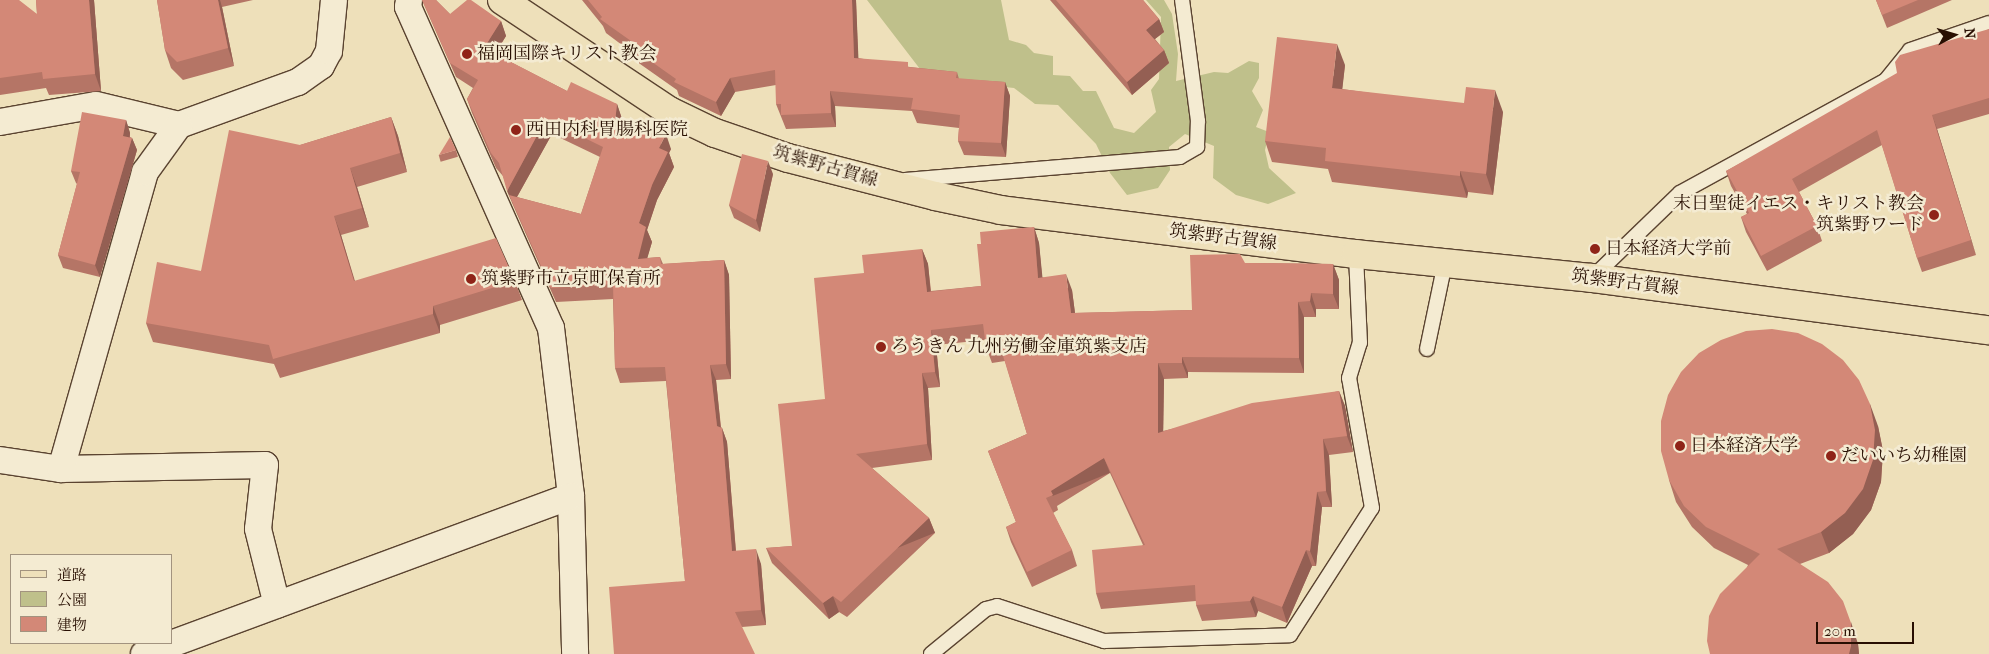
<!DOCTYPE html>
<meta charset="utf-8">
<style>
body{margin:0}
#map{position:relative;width:1989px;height:654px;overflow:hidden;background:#eee0ba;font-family:"IM FELL French Canon","Noto Serif JP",serif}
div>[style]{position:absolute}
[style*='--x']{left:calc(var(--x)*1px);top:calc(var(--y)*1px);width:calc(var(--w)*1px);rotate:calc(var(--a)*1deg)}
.green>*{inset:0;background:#bfc08b}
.roads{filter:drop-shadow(1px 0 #5a4330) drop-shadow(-1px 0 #5a4330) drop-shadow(0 1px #5a4330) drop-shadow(0 -1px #5a4330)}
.service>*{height:14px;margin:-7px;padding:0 7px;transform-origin:7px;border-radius:7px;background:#f4ebd2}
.minor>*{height:26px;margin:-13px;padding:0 13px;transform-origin:13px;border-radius:13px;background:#f4ebd2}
.primary>*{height:28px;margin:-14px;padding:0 14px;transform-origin:14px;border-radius:14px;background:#eee0ba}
.wall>*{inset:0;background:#b57566;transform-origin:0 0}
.shaded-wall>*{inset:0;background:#945f53;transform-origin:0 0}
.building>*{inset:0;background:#d38877}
.dots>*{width:14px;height:14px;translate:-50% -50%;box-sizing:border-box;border:2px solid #f4ebd2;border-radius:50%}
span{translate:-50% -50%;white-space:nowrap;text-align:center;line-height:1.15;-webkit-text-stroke:5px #f4ebd2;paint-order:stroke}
.poi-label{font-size:18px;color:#280f02}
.left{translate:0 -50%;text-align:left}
.right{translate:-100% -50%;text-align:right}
.street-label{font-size:18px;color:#280f02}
.legend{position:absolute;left:10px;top:554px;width:162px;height:90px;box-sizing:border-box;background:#f4ebd2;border:1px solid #a2937f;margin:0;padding:6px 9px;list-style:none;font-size:15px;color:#280f02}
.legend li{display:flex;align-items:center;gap:10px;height:25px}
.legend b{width:25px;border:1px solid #a2937f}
.north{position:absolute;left:1929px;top:10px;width:50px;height:50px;-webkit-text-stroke:4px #f4ebd2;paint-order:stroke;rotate:84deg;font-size:14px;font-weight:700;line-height:20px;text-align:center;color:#280f02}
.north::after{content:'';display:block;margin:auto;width:18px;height:22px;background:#280f02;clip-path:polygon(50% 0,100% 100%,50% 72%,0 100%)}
.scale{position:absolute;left:1816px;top:622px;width:98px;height:22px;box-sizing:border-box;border:2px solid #280f02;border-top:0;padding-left:6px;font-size:15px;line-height:18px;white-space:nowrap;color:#280f02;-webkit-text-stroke:4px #f4ebd2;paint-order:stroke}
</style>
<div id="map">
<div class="green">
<i style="clip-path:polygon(867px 0,1001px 0,1009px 40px,1026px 45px,1034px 53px,1053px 56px,1053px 75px,1070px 76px,1083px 91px,1096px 91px,1114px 128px,1134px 133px,1156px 112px,1151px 90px,1159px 79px,1161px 17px,1146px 0,1164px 0,1172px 14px,1178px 54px,1176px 81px,1214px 72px,1228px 73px,1249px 61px,1259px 63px,1259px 78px,1252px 91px,1263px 110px,1256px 127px,1269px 132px,1265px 150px,1269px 168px,1296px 193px,1268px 204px,1236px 195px,1213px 178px,1214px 146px,1185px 134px,1169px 147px,1170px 170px,1158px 188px,1127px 195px,1110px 173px,1096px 144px,1058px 105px,1035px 104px,1014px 88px,966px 83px,920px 69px)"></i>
</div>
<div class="roads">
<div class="service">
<i style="--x:905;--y:180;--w:276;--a:-4.8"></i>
<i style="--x:1180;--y:157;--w:20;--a:-30"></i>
<i style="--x:1197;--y:147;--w:26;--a:-88"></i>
<i style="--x:1198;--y:121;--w:122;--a:-97.5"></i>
<i style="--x:1592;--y:278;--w:122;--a:-44"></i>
<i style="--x:1680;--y:193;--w:235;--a:-28.7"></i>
<i style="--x:1886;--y:80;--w:38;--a:-51"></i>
<i style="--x:1910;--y:50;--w:83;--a:-18.9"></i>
<i style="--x:1427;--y:349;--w:88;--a:-78.2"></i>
<i style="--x:931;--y:654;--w:71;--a:-39.3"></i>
<i style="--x:986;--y:609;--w:11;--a:-15"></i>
<i style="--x:997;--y:606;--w:113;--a:18.1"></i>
<i style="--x:1104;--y:641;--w:186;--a:-1.8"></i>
<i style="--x:1290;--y:635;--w:151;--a:-57.2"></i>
<i style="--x:1372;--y:508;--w:132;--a:-100"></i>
<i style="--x:1349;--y:378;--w:37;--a:-73"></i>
<i style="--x:1360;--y:343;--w:89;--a:-92.6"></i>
</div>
<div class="minor">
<i style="--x:409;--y:0;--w:7;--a:98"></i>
<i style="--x:408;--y:7;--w:351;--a:66"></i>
<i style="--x:551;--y:328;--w:169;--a:83.2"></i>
<i style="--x:571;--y:496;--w:158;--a:88.5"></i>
<i style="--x:0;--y:122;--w:97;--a:-10"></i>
<i style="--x:96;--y:105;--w:85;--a:13.5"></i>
<i style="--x:179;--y:125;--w:127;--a:-19.9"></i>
<i style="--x:298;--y:82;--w:28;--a:-35"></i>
<i style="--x:321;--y:66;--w:17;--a:-62"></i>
<i style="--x:329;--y:51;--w:51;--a:-84.4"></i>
<i style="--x:0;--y:460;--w:62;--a:8.4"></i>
<i style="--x:61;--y:469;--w:204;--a:-1.1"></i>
<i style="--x:265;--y:465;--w:64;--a:96.2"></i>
<i style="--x:258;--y:529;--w:78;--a:76"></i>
<i style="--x:61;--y:469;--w:309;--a:-74.2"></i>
<i style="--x:145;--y:172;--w:58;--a:-54.1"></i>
<i style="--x:144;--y:654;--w:455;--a:-20.3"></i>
</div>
<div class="primary">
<i style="--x:502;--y:0;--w:201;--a:33.6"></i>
<i style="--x:669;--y:111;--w:51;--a:25.6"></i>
<i style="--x:715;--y:133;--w:77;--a:18.9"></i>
<i style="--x:788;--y:158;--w:152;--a:14.5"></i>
<i style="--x:935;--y:196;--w:67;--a:12"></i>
<i style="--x:1001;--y:210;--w:358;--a:7.1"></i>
<i style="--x:1356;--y:254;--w:237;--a:5.8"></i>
<i style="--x:1592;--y:278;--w:400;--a:7.5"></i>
</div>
</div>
<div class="wall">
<i style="clip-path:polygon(0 0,37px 14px,36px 0,94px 0,101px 91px,49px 95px,46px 88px,0 95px)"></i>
<i style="clip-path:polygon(157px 0,253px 0,222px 7px,234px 66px,183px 80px,171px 68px,165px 50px)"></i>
<i style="clip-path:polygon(evenodd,422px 0,436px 0,450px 14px,501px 21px,506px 36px,495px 54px,567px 91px,617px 104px,622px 119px,622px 123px,671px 149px,669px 153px,674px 167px,657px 200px,647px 230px,652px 242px,647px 258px,660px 257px,663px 264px,724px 260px,729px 275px,731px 379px,716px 380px,721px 427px,722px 428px,727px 442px,736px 551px,761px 564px,766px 625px,742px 627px,685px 581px,666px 381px,620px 383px,615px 368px,613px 299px,556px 302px,513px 205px,503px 176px,496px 168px,472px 113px,467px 99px,473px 88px,456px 77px,422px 0,552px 134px,600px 157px,581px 214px,517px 197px,552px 134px)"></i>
<i style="clip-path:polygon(582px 0,856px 0,858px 58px,910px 67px,957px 72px,959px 79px,1005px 82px,1010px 96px,1006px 157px,964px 155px,958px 141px,959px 128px,917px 123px,912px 111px,835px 106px,836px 127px,786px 129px,776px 104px,776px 85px,735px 92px,721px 116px,679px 96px,677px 90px,633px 59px,630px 51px,606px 33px,603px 26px)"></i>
<i style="clip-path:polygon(1050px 0,1143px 0,1159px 19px,1164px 32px,1155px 39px,1164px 50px,1169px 63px,1132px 95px)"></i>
<i style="clip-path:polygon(1876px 0,1952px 0,1887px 28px)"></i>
<i style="clip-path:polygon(1989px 29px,1989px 114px,1937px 129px,1976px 255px,1922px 272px,1917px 258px,1882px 145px,1799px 192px,1817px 226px,1822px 241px,1767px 271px,1746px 232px,1741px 217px,1747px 214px,1731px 186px,1726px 171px)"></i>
<i style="clip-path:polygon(1345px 65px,1342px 89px,1503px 112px,1493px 195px,1468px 192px,1467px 198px,1332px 182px,1328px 169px,1272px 162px,1265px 141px)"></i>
<i style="clip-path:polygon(391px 117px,398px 136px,407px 172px,357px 187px,369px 227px,341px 235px,355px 281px,515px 281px,522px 300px,440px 325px,440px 333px,280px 378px,274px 364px,153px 342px,146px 323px,201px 271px,300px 145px)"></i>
<i style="clip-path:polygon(126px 120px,130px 133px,130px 137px,132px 138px,137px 150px,100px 277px,63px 268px,58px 255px,77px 184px,76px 183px,71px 171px)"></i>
<i style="left:456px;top:150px;width:7px;height:18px;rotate:74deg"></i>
<i style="clip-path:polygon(773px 174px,760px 232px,734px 218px,729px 205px)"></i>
<i style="clip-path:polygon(1034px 227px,1039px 243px,1042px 277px,1072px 290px,1075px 313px,1192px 310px,1245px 263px,1333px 264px,1339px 280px,1339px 309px,1316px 309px,1316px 317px,1304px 317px,1304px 373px,1188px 372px,1188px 378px,1164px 379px,1163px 431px,1339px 391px,1345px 406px,1353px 452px,1329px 455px,1332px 507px,1322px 507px,1316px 566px,1312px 566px,1287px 623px,1258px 611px,1256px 617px,1202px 621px,1196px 605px,1196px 601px,1101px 609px,1096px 593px,1143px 545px,1110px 473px,1057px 506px,1058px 510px,1053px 513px,1072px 550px,1077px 566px,1032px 587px,1011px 542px,1006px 527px,1016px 522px,988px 451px,1027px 434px,1005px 361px,992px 363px,986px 347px,985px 340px,936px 345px,940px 387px,928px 388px,932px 460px,872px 468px,929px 518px,935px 533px,847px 617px,839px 612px,829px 619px,772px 563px,766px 548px,792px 546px,825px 399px,864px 273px,922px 249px,928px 264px,931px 291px,981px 286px,981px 244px)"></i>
<i style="clip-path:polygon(1878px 426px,1883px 451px,1881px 482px,1871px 510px,1853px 534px,1829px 553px,1800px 564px,1858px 644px,1859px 654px,1710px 654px,1748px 565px,1714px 548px,1692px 527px,1676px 502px,1669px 480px)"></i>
</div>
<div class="shaded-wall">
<i style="clip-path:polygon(89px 0,94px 0,101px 91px,95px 74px)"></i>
<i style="clip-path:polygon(218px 0,220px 0,222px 7px,234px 66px,228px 48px)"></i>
<i style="clip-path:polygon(852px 0,856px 0,859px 72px,854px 58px)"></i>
<i style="clip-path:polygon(1159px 19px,1164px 32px,1151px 42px,1146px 30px)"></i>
<i style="clip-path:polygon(501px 21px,506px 36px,489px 63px,484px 48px)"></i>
<i style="clip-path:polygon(1337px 44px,1345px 65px,1340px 110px,1332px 88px)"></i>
<i style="clip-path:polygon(1164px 50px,1169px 63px,1132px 95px,1127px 82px)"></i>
<i style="clip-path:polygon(730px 78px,735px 92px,721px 116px,716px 102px)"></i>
<i style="clip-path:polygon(1005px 82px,1010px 96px,1006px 157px,1001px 143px)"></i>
<i style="clip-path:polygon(1495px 90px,1503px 112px,1493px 195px,1486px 174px)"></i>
<i style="clip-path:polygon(830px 91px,835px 106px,836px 127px,831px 113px)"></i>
<i style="clip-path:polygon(617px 104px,622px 119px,621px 136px,615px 122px)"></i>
<i style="clip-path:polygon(1932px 115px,1937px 129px,1976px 255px,1971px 240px)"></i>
<i style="clip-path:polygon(391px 117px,398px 136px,407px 172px,400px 153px)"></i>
<i style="clip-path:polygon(546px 119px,552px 134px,513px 204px,509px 195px,513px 205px,507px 191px)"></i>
<i style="clip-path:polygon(126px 120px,130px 133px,128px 149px,123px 136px)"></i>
<i style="clip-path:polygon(666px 134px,671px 149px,669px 153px,674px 167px,657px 200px,647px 230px,652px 242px,643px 273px,638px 259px,639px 223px,652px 185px,659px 148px)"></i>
<i style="clip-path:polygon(132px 138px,137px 150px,100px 277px,95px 265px)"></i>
<i style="clip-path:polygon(768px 161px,773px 174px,760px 232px,756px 220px)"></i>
<i style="clip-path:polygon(350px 168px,357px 187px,369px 227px,362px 208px)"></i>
<i style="clip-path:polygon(1460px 171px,1468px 192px,1467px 198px,1460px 176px)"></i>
<i style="clip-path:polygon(334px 216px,341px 235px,360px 300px,354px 281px)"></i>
<i style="clip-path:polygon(1034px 227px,1039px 243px,1044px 293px,1038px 278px)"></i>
<i style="clip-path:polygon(922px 249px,928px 264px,932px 307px,927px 292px)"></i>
<i style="clip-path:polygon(724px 260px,729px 275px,731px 379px,726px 364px)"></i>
<i style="clip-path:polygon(1333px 264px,1339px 280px,1339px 309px,1333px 294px)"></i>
<i style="clip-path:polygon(1066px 274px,1072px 290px,1077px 329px,1071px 313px)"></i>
<i style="clip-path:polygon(1311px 293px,1316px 309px,1316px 317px,1310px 301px)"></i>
<i style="clip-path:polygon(1298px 302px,1304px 317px,1304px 373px,1299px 358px)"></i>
<i style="clip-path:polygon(433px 306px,440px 325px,440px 333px,433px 314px)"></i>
<i style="clip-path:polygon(931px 330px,936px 345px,940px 387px,935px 372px)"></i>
<i style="clip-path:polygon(1182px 357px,1188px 372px,1188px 378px,1182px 363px)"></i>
<i style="clip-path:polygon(1158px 363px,1164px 379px,1163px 448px,1158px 433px)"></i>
<i style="clip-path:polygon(710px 365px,716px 380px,722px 441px,717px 426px)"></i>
<i style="clip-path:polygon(922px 373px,928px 388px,932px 460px,927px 444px)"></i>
<i style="clip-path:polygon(1339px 391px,1345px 406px,1353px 452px,1347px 436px)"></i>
<i style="clip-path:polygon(1870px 404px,1878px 426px,1883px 451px,1881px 482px,1871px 510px,1853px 534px,1829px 553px,1821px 532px)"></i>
<i style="clip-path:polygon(722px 428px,727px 442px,737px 566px,732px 551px)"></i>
<i style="clip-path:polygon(1323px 439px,1329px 455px,1332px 507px,1326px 491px)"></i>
<i style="left:1104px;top:458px;width:16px;height:62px;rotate:68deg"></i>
<i style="clip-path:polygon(1317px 492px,1322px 507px,1316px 566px,1310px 551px)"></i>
<i style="left:929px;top:518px;width:16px;height:122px;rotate:68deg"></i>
<i style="clip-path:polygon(756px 549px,761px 564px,766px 625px,761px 610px)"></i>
<i style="clip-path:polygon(1306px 550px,1312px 566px,1287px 623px,1282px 607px)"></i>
<i style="clip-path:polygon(833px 596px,839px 612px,829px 619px,823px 603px)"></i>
<i style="clip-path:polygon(1253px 596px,1258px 611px,1256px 617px,1250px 601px)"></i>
<i style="clip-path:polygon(1851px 622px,1858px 644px,1859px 654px,1849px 654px)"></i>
</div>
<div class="building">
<i style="clip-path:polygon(0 0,19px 0,37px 14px,36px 0,89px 0,95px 74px,43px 79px,42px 72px,0 78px)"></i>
<i style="clip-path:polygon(157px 0,218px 0,228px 48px,177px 62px,165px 50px)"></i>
<i style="clip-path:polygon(422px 0,436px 0,450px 14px,467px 0,471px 0,501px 21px,484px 48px,567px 91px,571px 82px,617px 104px,615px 122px,666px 134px,659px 148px,668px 152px,652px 185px,639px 223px,646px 227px,638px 259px,660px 257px,661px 264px,724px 260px,726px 364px,710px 365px,717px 426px,722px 428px,732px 551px,756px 549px,761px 610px,735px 612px,755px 654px,614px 654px,609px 587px,685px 581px,665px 367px,615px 368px,613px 284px,551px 288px,509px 195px,581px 214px,603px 147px,546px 119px,507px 191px,499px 163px,491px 153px,467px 99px,478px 80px,450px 63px)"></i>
<i style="clip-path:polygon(588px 0,852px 0,854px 58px,908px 62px,908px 67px,957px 72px,956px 78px,1005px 82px,1001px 143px,958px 141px,960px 115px,911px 109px,913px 98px,830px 91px,831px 113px,781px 115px,781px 104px,776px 104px,775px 70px,730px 78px,716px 102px,674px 82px,676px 79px,628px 45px,631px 41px,600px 19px,602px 17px)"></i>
<i style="clip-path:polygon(1056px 0,1143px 0,1159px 19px,1146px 30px,1164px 50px,1127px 82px)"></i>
<i style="clip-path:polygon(1876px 0,1918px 0,1882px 15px)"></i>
<i style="clip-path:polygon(1989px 29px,1989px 98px,1932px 115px,1971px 240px,1917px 258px,1877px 130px,1792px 179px,1817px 226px,1761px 256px,1741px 217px,1749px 213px,1726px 171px,1897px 73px,1895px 62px,1900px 55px)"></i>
<i style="clip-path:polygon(1277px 37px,1337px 44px,1332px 88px,1464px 103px,1466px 87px,1495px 90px,1486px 174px,1460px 171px,1460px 176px,1325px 161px,1326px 148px,1265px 141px)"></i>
<i style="clip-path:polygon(82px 112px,126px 120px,123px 136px,132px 138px,95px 265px,58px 255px,80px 172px,71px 171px)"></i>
<i style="clip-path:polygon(391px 117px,400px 153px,350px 168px,362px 208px,334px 216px,354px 281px,496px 238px,515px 281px,433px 306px,433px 314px,273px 359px,269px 345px,146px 323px,157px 262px,201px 271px,229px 130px,300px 145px)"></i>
<i style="clip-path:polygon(450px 137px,456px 150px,439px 155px)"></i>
<i style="clip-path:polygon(742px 154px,768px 161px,756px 220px,729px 205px)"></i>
<i style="clip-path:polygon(1034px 227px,1038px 278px,1066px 274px,1071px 313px,1192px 310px,1190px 255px,1240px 254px,1245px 263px,1333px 264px,1333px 294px,1311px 293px,1310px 301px,1298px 302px,1299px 358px,1182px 357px,1182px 363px,1158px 363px,1158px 433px,1252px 403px,1339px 391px,1347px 436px,1323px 439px,1326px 491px,1317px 492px,1310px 551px,1306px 550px,1282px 607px,1253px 596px,1250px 601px,1196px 605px,1195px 585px,1096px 593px,1092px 550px,1145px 545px,1104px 458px,1051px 491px,1053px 495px,1046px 498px,1072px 550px,1027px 572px,1006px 527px,1016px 522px,988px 451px,1027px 434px,1000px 346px,986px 347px,983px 324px,931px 330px,935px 372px,922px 373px,927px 444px,856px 454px,929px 518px,841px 602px,833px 596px,823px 603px,766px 548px,792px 546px,778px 404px,825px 399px,814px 278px,864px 273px,862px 255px,922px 249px,927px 292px,981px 286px,977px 244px,981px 244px,980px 232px)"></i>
<i style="clip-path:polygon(1772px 329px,1798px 333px,1822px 344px,1843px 360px,1859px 380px,1870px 404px,1875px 430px,1873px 460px,1863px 489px,1845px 513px,1821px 532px,1777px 549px,1828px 582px,1843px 601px,1851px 623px,1851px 646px,1849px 654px,1710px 654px,1707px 641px,1709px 616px,1720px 594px,1760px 554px,1706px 527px,1684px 506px,1669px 480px,1661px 451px,1661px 421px,1668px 395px,1681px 372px,1699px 353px,1721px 340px,1746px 331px)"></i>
</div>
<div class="dots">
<i style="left:467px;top:54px;background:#8f2418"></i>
<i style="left:516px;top:130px;background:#8f2418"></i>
<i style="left:1934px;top:215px;background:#8f2418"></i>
<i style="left:1595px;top:249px;background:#8f2418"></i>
<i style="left:471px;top:279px;background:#8f2418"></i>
<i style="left:881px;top:347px;background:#8f2418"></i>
<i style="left:1680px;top:446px;background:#8f2418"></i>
<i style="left:1831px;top:456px;background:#8f2418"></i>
</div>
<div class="poi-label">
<span class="left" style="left:477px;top:54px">福岡国際キリスト教会</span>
<span class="left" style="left:526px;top:130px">西田内科胃腸科医院</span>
<span class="right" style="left:1924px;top:215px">末日聖徒イエス・キリスト教会<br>筑紫野ワード</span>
<span class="left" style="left:1605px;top:249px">日本経済大学前</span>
<span class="left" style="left:481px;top:279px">筑紫野市立京町保育所</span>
<span class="left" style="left:891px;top:347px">ろうきん 九州労働金庫筑紫支店</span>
<span class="left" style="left:1690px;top:446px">日本経済大学</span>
<span class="left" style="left:1841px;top:456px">だいいち幼稚園</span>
</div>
<div class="street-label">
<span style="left:825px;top:167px;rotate:16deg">筑紫野古賀線</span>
<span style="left:1223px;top:238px;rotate:7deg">筑紫野古賀線</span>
<span style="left:1625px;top:283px;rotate:7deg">筑紫野古賀線</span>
</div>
<ul class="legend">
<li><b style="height:6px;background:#eee0ba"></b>道路</li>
<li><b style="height:14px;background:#bfc08b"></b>公園</li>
<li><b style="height:14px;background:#d38877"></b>建物</li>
</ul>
<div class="north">N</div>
<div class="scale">20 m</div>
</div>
